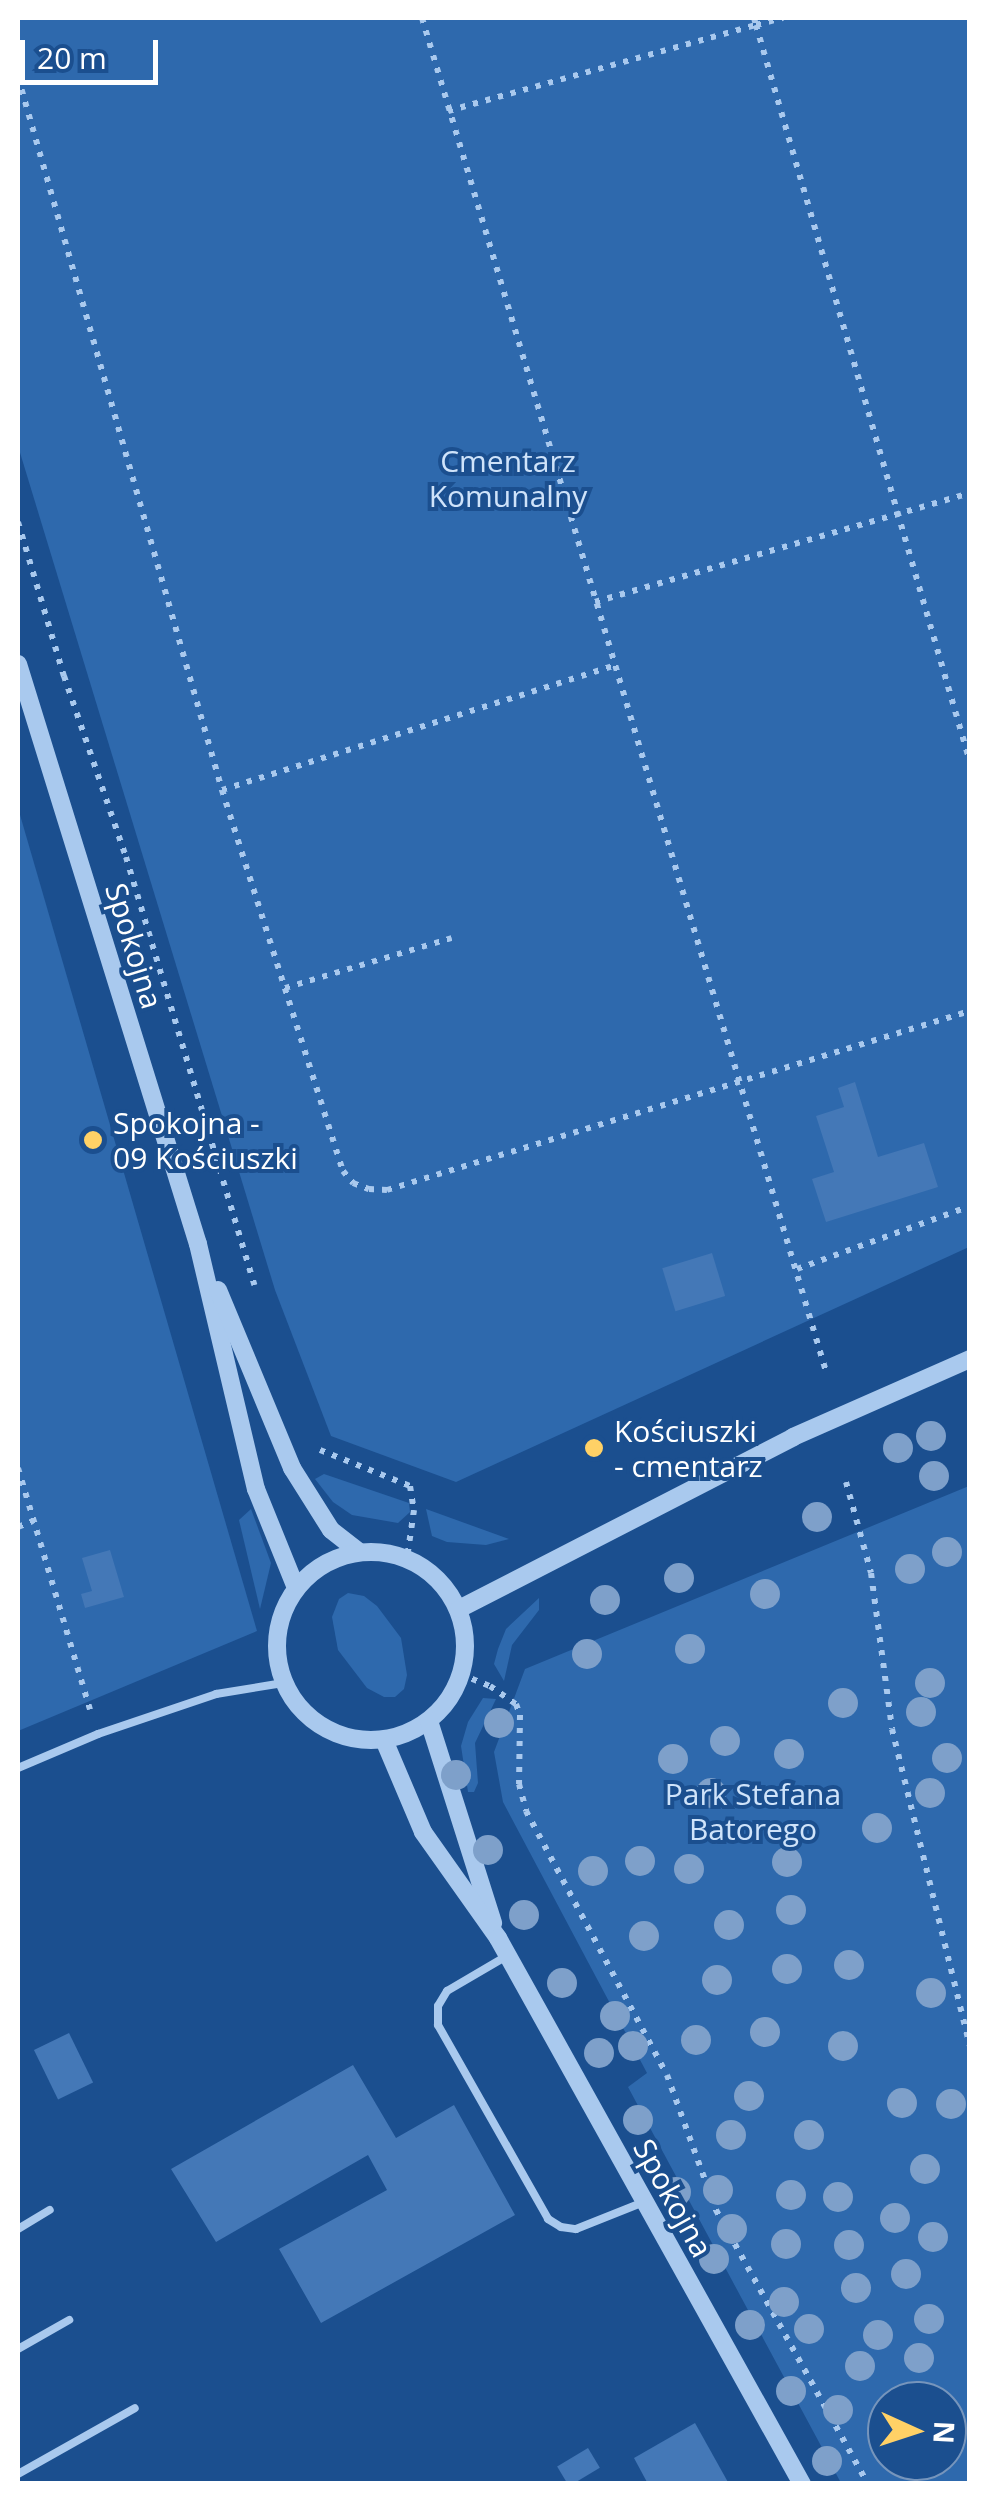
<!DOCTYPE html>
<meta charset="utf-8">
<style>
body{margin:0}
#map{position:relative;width:987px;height:2501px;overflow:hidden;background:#1b4f8f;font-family:"Open Sans",sans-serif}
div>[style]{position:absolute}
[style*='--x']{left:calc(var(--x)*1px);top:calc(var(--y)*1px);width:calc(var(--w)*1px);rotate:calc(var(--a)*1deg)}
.green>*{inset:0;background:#2e69ad}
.building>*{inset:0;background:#4478b7;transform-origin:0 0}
.path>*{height:6px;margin-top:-3px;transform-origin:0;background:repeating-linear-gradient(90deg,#a9c9ee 0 5px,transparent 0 13px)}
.service>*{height:8px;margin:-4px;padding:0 4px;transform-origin:4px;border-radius:4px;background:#a9c9ee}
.tertiary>*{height:18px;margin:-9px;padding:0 9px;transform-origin:9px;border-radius:9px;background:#a9c9ee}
.tertiary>.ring{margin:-9px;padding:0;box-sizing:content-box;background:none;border:18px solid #a9c9ee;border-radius:50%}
.trees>*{width:30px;height:30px;margin:-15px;border-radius:50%;background:#7ea0ca}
.dots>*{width:28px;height:28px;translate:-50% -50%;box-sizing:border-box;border:5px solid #1b4f8f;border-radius:50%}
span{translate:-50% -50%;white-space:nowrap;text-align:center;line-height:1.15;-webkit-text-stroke:8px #1b4f8f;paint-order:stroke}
.park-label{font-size:30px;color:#cfe3fa}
.street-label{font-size:30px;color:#fff}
.poi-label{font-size:30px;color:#fff}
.left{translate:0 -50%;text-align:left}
.frame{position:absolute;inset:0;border:20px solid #fff;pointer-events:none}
.north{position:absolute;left:867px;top:2381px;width:100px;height:100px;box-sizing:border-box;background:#1b4f8f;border:2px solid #7695bc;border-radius:50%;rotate:93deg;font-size:28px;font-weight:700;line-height:40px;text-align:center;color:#fff}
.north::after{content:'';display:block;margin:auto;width:35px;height:45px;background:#ffd166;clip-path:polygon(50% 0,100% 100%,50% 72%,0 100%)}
.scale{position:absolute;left:20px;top:40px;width:138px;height:45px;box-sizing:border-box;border:5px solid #fff;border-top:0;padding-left:12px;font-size:30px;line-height:35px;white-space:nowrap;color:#fff;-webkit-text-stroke:8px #1b4f8f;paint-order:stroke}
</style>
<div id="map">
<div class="green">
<i style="clip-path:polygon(18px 18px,969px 18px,969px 1247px,456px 1482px,331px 1436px,275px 1290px,18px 446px)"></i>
<i style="clip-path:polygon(18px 808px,257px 1631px,18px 1731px)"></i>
<i style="clip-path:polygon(324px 1474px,409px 1503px,410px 1512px,398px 1523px,352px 1515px,333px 1502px,315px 1479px)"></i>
<i style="clip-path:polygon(evenodd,969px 1486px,969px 2483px,841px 2483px,628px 2087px,647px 2073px,503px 1802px,494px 1752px,525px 1669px,969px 1486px,887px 2401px,947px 2401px,947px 2461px,887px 2461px,887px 2401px)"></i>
<i style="clip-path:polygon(251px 1509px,271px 1563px,260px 1609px,239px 1520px)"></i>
<i style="clip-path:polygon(426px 1509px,509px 1539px,486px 1545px,447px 1542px,432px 1536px)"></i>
<i style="clip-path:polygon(348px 1593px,364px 1596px,377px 1606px,401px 1638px,407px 1675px,404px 1689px,395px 1697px,384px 1697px,367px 1688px,338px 1650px,332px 1617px,339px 1599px)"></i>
<i style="clip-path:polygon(539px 1598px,539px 1610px,512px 1645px,504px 1681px,494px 1664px,498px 1649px,506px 1629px)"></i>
<i style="clip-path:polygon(483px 1698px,496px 1699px,475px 1743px,478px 1783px,474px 1792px,468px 1792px,461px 1746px,468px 1722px)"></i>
</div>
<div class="building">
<i style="clip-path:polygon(855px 1082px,878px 1157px,924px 1143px,938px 1187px,826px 1222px,812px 1179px,834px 1172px,816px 1116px,844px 1107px,838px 1088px)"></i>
<i style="left:712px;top:1253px;width:45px;height:52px;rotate:73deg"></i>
<i style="clip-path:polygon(110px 1550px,124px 1597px,85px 1608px,81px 1594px,92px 1591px,82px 1558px)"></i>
<i style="left:69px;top:2033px;width:55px;height:39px;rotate:64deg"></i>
<i style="clip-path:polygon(353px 2065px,396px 2138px,454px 2105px,515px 2215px,321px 2323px,279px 2249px,387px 2190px,368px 2155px,216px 2242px,171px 2169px)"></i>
<i style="clip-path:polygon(695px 2423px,729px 2484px,648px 2484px,634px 2458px)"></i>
<i style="left:588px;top:2448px;width:23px;height:36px;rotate:59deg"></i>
</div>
<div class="path">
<i style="--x:422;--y:18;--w:1416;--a:73.38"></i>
<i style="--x:754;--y:18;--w:7;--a:74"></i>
<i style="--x:756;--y:25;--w:28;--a:-15"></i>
<i style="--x:18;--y:77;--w:742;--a:74.03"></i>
<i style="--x:222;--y:790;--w:412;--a:-17.6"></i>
<i style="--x:448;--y:111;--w:320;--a:-15.6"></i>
<i style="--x:756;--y:25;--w:767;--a:73.81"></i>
<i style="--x:18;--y:522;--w:161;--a:73.4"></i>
<i style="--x:64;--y:676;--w:191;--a:71.1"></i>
<i style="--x:126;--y:857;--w:447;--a:73.3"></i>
<i style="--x:595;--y:602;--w:391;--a:-16.2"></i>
<i style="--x:222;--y:790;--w:400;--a:72.4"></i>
<i style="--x:343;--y:1171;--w:16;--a:50"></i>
<i style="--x:353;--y:1183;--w:17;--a:21"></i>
<i style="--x:369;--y:1189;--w:18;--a:3"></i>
<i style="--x:387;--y:1190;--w:610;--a:-17.07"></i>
<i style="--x:285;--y:988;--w:174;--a:-16.7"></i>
<i style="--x:797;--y:1269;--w:184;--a:-20"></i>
<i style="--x:320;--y:1450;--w:97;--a:21.8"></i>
<i style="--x:410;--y:1486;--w:24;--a:81"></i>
<i style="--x:414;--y:1510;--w:49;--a:98.3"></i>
<i style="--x:18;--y:1468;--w:252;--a:73.4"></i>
<i style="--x:846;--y:1482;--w:94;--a:74.6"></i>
<i style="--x:871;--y:1573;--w:157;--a:82.3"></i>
<i style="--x:892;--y:1729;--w:326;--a:76.2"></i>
<i style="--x:18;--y:1527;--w:16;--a:-22"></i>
<i style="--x:460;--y:1674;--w:32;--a:22"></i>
<i style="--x:490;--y:1686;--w:32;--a:35"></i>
<i style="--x:516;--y:1704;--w:12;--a:70"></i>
<i style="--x:520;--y:1715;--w:69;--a:90.8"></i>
<i style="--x:519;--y:1784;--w:28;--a:75"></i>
<i style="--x:526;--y:1811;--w:299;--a:61.9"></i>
<i style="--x:667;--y:2075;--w:144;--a:70.1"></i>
<i style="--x:716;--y:2210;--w:313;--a:61"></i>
</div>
<div class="service">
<i style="--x:18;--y:1768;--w:87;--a:-23"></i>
<i style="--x:98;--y:1734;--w:125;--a:-18.7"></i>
<i style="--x:216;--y:1694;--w:68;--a:-9.3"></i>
<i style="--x:505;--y:1957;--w:67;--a:149.6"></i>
<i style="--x:447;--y:1991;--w:17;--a:121"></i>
<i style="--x:438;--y:2006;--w:19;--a:90"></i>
<i style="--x:438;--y:2025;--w:223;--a:60.4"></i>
<i style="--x:548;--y:2219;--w:15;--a:32"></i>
<i style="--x:561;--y:2227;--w:15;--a:8"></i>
<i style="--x:576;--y:2229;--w:73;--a:-21.7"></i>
<i style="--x:18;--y:2229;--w:37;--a:-31"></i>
<i style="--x:18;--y:2349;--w:59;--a:-29.6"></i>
<i style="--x:18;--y:2474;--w:134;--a:-29.4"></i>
</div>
<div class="tertiary">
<i style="--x:18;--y:664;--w:607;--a:72.76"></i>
<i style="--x:198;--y:1244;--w:252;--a:76.7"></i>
<i style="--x:256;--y:1489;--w:107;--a:68"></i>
<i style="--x:218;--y:1290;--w:193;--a:67.4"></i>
<i style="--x:292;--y:1468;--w:73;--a:57.8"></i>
<i style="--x:331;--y:1530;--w:34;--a:38"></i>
<i class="ring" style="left:277px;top:1552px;width:170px;height:170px"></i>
<i style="--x:459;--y:1609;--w:376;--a:-27.2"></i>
<i style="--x:793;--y:1437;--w:193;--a:-23.8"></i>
<i style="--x:429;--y:1721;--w:212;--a:72.4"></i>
<i style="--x:384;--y:1740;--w:100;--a:67"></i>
<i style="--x:423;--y:1832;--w:130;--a:54.7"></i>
<i style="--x:498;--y:1938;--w:625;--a:60.89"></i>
</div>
<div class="trees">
<i style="left:931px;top:1436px"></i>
<i style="left:898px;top:1448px"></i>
<i style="left:934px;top:1476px"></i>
<i style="left:817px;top:1517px"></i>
<i style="left:947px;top:1552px"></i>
<i style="left:910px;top:1569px"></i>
<i style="left:679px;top:1578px"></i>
<i style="left:765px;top:1594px"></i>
<i style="left:605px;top:1600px"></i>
<i style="left:690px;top:1649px"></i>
<i style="left:587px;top:1654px"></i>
<i style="left:930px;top:1683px"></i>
<i style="left:843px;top:1703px"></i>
<i style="left:921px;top:1712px"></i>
<i style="left:499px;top:1723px"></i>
<i style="left:725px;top:1741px"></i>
<i style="left:789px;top:1754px"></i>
<i style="left:947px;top:1758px"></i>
<i style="left:673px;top:1759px"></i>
<i style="left:456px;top:1775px"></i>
<i style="left:711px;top:1793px"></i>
<i style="left:930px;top:1793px"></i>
<i style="left:877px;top:1828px"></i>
<i style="left:488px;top:1850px"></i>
<i style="left:640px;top:1861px"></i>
<i style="left:787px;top:1862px"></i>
<i style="left:689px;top:1869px"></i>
<i style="left:593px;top:1871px"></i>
<i style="left:791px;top:1910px"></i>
<i style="left:524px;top:1915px"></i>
<i style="left:729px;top:1925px"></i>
<i style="left:644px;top:1936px"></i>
<i style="left:849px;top:1965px"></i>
<i style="left:787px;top:1969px"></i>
<i style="left:717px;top:1980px"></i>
<i style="left:562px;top:1983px"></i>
<i style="left:931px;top:1993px"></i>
<i style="left:615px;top:2016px"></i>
<i style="left:765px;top:2032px"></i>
<i style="left:696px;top:2040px"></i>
<i style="left:633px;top:2046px"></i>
<i style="left:843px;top:2046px"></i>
<i style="left:599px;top:2053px"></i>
<i style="left:749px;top:2096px"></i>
<i style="left:902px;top:2103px"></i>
<i style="left:951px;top:2104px"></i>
<i style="left:638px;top:2120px"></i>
<i style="left:731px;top:2135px"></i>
<i style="left:809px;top:2135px"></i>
<i style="left:925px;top:2169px"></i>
<i style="left:718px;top:2190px"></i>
<i style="left:676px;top:2192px"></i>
<i style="left:791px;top:2195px"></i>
<i style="left:838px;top:2197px"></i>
<i style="left:895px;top:2218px"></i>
<i style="left:732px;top:2229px"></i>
<i style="left:933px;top:2237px"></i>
<i style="left:786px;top:2244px"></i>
<i style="left:849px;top:2245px"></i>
<i style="left:714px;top:2259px"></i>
<i style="left:906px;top:2274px"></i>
<i style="left:856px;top:2288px"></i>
<i style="left:784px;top:2302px"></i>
<i style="left:929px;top:2319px"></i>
<i style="left:750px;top:2325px"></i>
<i style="left:809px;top:2329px"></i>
<i style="left:878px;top:2335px"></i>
<i style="left:919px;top:2358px"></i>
<i style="left:860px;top:2366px"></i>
<i style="left:791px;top:2391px"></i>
<i style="left:838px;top:2410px"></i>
<i style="left:827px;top:2461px"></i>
</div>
<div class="dots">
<i style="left:93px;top:1140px;background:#ffd166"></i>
<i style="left:594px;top:1448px;background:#ffd166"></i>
</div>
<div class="park-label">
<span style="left:508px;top:478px">Cmentarz<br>Komunalny</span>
<span style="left:753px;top:1811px">Park Stefana<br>Batorego</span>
</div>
<div class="street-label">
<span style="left:134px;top:946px;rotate:73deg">Spokojna</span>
<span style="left:673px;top:2198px;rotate:61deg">Spokojna</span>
</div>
<div class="poi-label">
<span class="left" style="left:113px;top:1140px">Spokojna -<br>09 Kościuszki</span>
<span class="left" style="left:614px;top:1448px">Kościuszki<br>- cmentarz</span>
</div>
<div class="frame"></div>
<div class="north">N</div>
<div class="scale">20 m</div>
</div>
